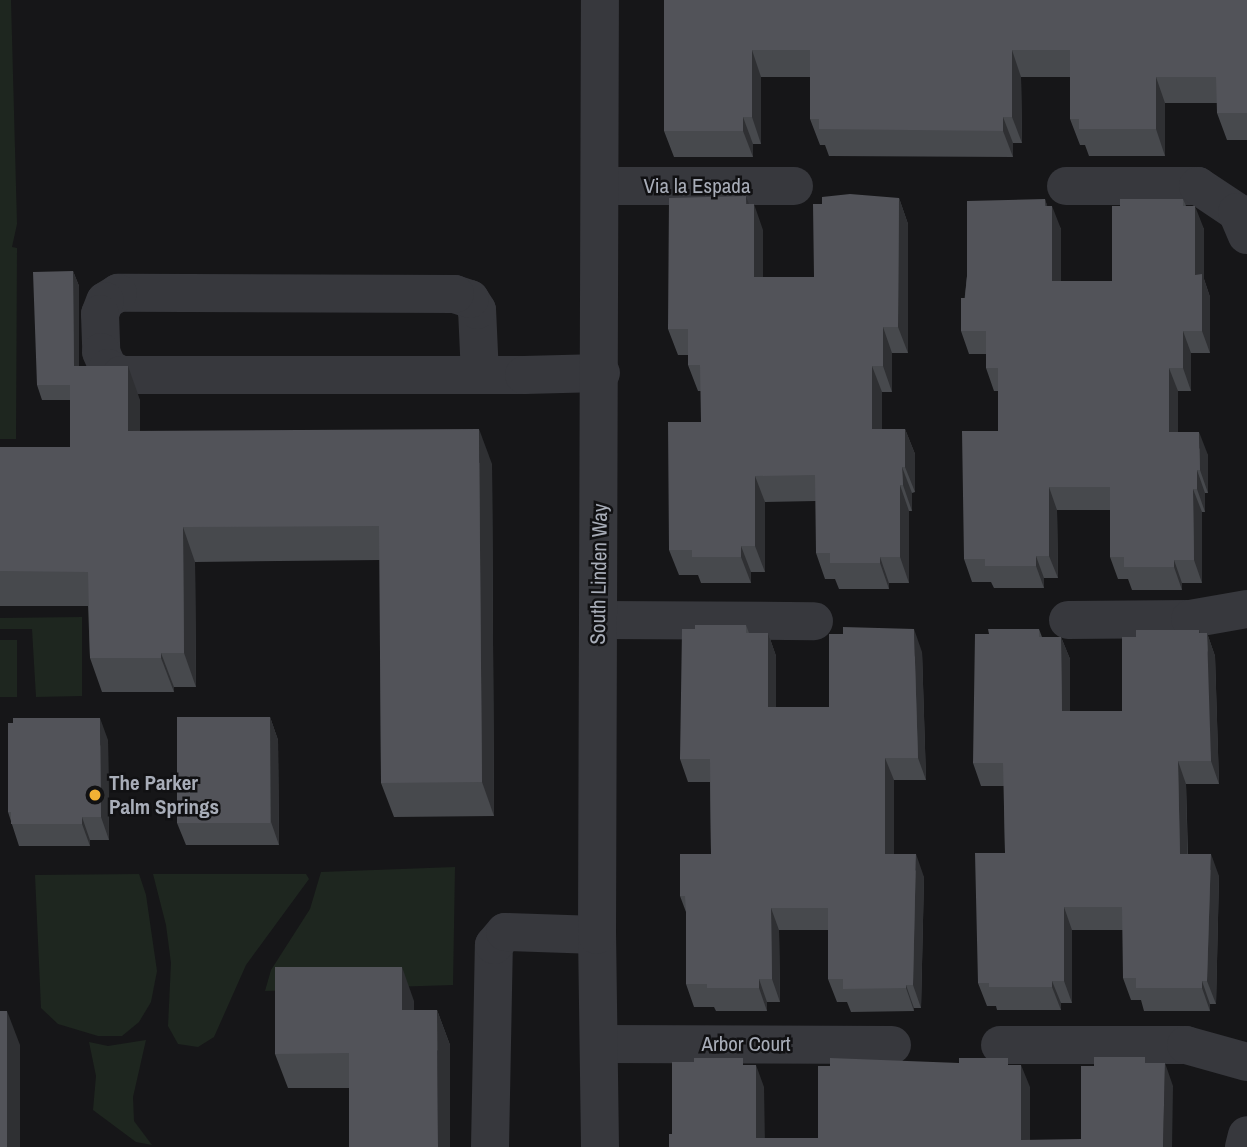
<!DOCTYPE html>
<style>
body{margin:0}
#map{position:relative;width:1247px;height:1147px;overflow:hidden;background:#161618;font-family:"Archivo Narrow",sans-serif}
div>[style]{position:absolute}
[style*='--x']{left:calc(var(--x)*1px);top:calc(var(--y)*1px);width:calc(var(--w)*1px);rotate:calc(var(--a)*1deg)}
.green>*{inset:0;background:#1e261f;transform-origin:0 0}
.minor>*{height:38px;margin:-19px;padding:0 19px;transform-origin:19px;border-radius:19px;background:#37383d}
.wall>*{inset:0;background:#47494d}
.shaded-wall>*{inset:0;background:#2f3033}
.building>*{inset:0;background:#525359;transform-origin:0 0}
.dots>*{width:19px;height:19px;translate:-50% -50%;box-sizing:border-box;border:4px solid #111113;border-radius:50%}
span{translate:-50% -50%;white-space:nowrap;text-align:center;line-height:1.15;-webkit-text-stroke:5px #111113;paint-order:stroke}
.street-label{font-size:21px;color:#a8adb8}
.poi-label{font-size:21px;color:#a8adb8;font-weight:700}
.left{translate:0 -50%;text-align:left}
</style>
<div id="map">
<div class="green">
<i style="clip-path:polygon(0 0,11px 0,17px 224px,12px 247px,17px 248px,16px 439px,0 439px)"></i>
<i style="clip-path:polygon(82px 617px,82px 696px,36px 697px,32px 629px,0 629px,0 618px)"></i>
<i style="left:0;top:640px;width:17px;height:57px"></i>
<i style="clip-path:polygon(455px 867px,453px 985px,265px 991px,271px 970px,310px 909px,321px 872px)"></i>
<i style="clip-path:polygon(139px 874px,146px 895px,157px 971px,151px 1002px,139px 1022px,122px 1036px,98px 1036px,58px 1024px,41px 1008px,35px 875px)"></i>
<i style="clip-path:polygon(153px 874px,306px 874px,309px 879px,246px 965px,214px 1037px,198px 1047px,178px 1044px,168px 1026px,171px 963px,166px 925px)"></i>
<i style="clip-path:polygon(146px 1040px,133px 1097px,134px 1121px,152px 1145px,136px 1142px,93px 1110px,96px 1076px,89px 1042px,108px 1046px)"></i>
</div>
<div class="minor">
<i style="--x:600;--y:186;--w:194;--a:0"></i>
<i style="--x:1066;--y:186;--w:132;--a:0"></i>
<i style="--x:1198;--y:186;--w:47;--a:33.7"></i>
<i style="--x:1237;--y:212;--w:25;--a:67"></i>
<i style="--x:480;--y:375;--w:65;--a:-92.6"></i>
<i style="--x:477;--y:310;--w:13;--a:-122"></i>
<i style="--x:470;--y:299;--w:16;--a:-162"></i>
<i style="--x:455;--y:294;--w:337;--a:-179.8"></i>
<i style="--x:118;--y:293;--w:15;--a:148"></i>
<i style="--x:105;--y:301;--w:14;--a:111"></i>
<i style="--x:100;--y:314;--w:38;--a:88"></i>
<i style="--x:101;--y:352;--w:17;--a:66"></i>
<i style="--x:108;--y:368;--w:15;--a:28"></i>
<i style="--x:121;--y:375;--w:403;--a:0"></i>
<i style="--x:524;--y:375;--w:77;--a:-1.5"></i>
<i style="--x:599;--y:620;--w:215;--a:0.3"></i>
<i style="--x:1068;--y:620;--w:122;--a:-0.5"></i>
<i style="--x:1190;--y:619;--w:58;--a:-10"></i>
<i style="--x:600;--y:1044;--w:292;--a:0.2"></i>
<i style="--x:1000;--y:1045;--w:186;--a:0"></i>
<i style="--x:1186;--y:1045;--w:63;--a:15.6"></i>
<i style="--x:490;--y:1147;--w:202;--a:-88.9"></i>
<i style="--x:494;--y:945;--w:17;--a:-50"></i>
<i style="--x:505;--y:932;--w:92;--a:1.9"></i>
<i style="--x:600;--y:1147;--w:212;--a:-90.8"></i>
<i style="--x:597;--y:935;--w:935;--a:-89.82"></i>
<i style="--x:1244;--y:1147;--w:12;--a:-76"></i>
</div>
<div class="wall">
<i style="clip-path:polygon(664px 0,1247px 0,1247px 140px,1227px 140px,1217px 113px,1217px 103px,1165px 103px,1165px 156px,1089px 156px,1085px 145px,1080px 145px,1070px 119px,1070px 77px,1021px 77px,1022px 143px,1013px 143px,1013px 157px,829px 156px,825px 145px,820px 145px,810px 119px,810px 77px,761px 77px,761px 144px,753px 144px,753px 157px,674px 157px,664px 131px)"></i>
<i style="clip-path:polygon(899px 198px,908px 224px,908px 353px,892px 353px,892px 392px,882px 392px,882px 429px,905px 429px,915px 454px,915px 492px,912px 493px,912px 511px,909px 511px,909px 583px,889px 583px,889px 589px,839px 589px,835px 579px,825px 579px,816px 553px,816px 501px,765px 502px,765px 572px,751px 572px,751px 583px,701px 583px,698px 575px,679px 575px,669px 550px,701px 422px,701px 391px,698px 391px,688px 365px,688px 355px,678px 355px,668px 329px,763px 230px,763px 277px,814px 277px)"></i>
<i style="clip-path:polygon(1045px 199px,1047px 206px,1061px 229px,1061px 281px,1112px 281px,1120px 206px,1183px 199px,1186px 206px,1204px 229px,1204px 279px,1210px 297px,1210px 353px,1191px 353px,1191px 391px,1178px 391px,1178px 432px,1208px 455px,1208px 493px,1205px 493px,1205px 512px,1202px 512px,1202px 583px,1182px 583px,1182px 590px,1132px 590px,1128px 579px,1118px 579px,1110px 557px,1110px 510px,1057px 510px,1058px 578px,1044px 578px,1044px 588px,994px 588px,991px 582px,972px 582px,964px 559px,998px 431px,998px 391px,994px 391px,986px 368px,986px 354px,969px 354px,961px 331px,967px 276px)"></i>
<i style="clip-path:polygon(73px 271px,79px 286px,79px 366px,140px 400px,140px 431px,492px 464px,494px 816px,394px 817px,381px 783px,380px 560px,195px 562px,196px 687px,174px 687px,174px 692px,102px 692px,90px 658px,88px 606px,0 606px,0 447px,70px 447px,70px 400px,42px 400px,37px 385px)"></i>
<i style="clip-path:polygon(746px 625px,749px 633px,768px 633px,776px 656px,776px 707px,829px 707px,922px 652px,926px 780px,894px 780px,894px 854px,924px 877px,921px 1008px,914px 1008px,914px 1011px,851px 1012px,847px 1002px,837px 1002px,828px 979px,828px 930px,779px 930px,780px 1002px,767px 1002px,767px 1011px,716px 1011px,714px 1007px,694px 1007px,686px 984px,686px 912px,680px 896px,711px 854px,710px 782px,688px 782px,680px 759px,695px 629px)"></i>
<i style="clip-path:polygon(1039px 629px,1042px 637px,1061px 637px,1070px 659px,1070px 711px,1122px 711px,1136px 637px,1207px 633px,1215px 656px,1219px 784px,1186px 784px,1188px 854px,1219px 876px,1216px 1004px,1210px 1004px,1210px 1011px,1144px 1011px,1141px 1000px,1131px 1000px,1123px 978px,1123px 930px,1072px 930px,1072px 1003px,1061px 1003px,1061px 1010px,997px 1010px,996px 1006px,987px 1006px,978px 983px,1005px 853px,1004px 786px,981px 786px,973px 763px)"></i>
<i style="clip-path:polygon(270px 717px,278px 740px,279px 845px,186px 845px,177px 823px)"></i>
<i style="clip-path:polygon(108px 740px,109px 840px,90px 840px,90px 846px,19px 846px,8px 812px)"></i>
<i style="clip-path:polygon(414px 1001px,414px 1010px,437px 1010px,450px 1045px,349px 1088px,288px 1088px,275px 1054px)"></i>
</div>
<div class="shaded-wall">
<i style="clip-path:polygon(752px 50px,761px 77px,761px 144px,752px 117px)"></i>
<i style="clip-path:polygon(1012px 50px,1021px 77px,1022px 143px,1012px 117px)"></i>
<i style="clip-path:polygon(1156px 77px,1165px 103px,1165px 156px,1156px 129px)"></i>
<i style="clip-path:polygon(743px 117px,753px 144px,753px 157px,743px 131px)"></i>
<i style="clip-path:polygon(1003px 117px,1013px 143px,1013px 157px,1003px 131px)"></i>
<i style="clip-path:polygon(746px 196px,754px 218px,754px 204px,763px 230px,763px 303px,754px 277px)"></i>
<i style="clip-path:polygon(899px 198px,908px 224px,908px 353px,898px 327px)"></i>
<i style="clip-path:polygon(1045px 199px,1052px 220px,1052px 206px,1061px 229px,1061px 303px,1052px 281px)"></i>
<i style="clip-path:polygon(1195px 206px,1204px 229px,1204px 279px,1210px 297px,1210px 353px,1202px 331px,1195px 275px)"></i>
<i style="clip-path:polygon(73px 271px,79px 286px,79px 400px,74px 385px)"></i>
<i style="clip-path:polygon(883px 327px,892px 353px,892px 392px,883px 366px)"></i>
<i style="clip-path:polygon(1183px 331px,1191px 353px,1191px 391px,1183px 368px)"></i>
<i style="clip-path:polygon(128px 366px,140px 400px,140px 466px,128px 431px)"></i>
<i style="clip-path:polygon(872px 366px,882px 392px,882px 454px,872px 429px)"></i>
<i style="clip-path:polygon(1169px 368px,1178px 391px,1178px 455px,1169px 432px)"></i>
<i style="clip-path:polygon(479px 429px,492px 464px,494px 816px,482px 782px)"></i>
<i style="clip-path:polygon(905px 429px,915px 454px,915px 492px,905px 467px)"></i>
<i style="clip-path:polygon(1199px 432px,1208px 455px,1208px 493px,1200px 470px)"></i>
<i style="clip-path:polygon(902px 467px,912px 493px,912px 511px,903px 485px)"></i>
<i style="clip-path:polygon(1197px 470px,1205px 493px,1205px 512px,1197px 489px)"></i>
<i style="clip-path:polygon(755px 476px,765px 502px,765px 572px,755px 546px)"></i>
<i style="clip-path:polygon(900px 485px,909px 511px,909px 583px,900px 557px)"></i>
<i style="clip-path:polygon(1049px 487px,1057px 510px,1058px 578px,1049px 556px)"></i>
<i style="clip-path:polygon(1193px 489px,1202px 512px,1202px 583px,1194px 560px)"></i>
<i style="clip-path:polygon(183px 527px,195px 562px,196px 687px,184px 653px)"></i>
<i style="clip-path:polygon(741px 546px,751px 572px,751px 583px,741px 557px)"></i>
<i style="clip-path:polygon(1036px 556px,1044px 578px,1044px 588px,1036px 566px)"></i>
<i style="clip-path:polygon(880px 557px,889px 583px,889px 589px,880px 563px)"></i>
<i style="clip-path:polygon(1174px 560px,1182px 583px,1182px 590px,1174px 567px)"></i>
<i style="clip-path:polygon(914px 629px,922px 652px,926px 780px,918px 758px)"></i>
<i style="clip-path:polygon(1199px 630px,1208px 653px,1207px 633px,1215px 656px,1219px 784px,1211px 761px)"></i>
<i style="clip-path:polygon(768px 633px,776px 656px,776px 729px,768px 707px)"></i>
<i style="clip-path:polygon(1061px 637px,1070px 659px,1070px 734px,1062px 711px)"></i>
<i style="clip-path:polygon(161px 653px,174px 687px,174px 692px,161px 658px)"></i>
<i style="clip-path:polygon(270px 717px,278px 740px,279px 845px,271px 822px)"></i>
<i style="clip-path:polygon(100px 718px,108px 740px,109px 840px,101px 817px)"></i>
<i style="clip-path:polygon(885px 758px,894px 780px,894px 877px,885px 854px)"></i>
<i style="clip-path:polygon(1178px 761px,1186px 784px,1188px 876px,1180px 854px)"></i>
<i style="clip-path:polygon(82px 817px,90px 840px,90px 846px,82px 824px)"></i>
<i style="clip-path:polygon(916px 854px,924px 877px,921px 1008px,913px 985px)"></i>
<i style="clip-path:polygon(1211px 854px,1219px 876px,1216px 1004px,1207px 981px)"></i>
<i style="clip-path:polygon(1064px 907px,1072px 930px,1072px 1003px,1064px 981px)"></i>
<i style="clip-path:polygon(771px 908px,779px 930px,780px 1002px,772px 979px)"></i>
<i style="clip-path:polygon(402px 967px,414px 1001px,414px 1045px,402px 1010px)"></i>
<i style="clip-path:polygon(759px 979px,767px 1002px,767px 1011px,759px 988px)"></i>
<i style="clip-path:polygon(1052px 981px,1061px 1003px,1061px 1010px,1052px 987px)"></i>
<i style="clip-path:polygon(1202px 981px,1210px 1004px,1210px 1011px,1202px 988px)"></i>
<i style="clip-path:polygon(906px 985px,914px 1008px,914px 1011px,906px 988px)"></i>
<i style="clip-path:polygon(437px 1010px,450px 1045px,450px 1147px,438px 1147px)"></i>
<i style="clip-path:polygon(7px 1011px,20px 1045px,20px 1147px,7px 1147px)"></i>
<i style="clip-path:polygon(1165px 1063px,1173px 1086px,1172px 1147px,1163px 1147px)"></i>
<i style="clip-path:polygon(756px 1065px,764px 1087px,765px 1147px,756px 1138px)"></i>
<i style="clip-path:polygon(1021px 1065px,1030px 1087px,1030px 1147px,1021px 1140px)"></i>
</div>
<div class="building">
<i style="clip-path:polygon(664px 0,1247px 0,1247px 113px,1217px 113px,1216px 77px,1156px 77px,1156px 129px,1079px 129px,1079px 119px,1070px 119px,1070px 50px,1012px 50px,1012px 117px,1003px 117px,1003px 131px,819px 129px,819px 119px,810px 119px,810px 50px,752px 50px,752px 117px,743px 117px,743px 131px,664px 131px)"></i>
<i style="clip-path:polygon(850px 194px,899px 198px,898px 327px,883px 327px,883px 366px,872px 366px,872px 429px,905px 429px,905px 467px,902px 467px,903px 485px,900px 485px,900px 557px,880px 557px,880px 563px,830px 563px,830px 553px,816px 553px,815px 475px,755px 476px,755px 546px,741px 546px,741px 557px,692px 557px,692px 550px,669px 550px,668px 422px,701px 422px,700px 365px,688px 365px,688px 329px,668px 329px,669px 198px,746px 196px,746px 204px,754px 204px,754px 277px,814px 277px,813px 204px,822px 204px,822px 197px)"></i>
<i style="clip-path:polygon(1045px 199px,1045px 206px,1052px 206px,1052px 281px,1112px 281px,1112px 206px,1120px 206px,1120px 199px,1183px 199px,1183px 206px,1195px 206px,1195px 275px,1202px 274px,1202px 331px,1183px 331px,1183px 368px,1169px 368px,1169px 432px,1199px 432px,1200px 470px,1197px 470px,1197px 489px,1193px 489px,1194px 560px,1174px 560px,1174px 567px,1124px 567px,1124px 557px,1110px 557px,1110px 487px,1049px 487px,1049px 556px,1036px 556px,1036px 566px,985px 566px,985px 559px,964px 559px,962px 431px,998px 431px,998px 368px,986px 368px,986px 331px,961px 331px,961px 298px,965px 298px,967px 276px,967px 201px)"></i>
<i style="clip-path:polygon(73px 271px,74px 366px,70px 366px,70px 385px,37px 385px,33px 272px)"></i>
<i style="clip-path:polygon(70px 366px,128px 366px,128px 431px,479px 429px,482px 782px,381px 783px,379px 526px,183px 527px,184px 653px,161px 653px,161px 658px,90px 658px,88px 572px,0 571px,0 447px,70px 447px)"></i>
<i style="clip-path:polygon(695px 625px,746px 625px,746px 633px,768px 633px,768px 707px,829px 707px,829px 634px,843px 634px,843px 627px,914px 629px,918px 758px,885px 758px,885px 854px,916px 854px,913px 985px,906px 985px,906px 988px,843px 989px,843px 979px,828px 979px,828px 908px,771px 908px,772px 979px,759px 979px,759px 988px,707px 988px,707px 984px,686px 984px,686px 912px,685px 896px,680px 896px,680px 854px,711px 854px,710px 759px,680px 759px,682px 629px,695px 629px)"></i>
<i style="clip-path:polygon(988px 629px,1039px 629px,1039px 637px,1061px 637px,1062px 711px,1122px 711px,1122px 637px,1136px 637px,1136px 630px,1199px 630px,1199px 633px,1207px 633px,1211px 761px,1178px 761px,1180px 854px,1211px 854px,1207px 981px,1202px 981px,1202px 988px,1136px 988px,1136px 978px,1123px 978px,1122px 907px,1064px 907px,1064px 981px,1052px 981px,1052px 987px,989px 987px,989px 983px,978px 983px,975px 853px,1005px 853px,1003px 763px,973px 763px,975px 634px,989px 634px)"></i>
<i style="left:177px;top:717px;width:93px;height:106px"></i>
<i style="clip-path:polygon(13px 718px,100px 718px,101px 817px,82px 817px,82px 824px,11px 824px,11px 812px,8px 812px,8px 723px,13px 723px)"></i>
<i style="clip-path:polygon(275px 967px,402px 967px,402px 1010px,437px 1010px,438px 1147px,349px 1147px,349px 1053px,275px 1054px)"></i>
<i style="left:0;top:1011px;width:7px;height:136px"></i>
<i style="clip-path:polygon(1094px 1057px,1145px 1057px,1145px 1063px,1165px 1063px,1163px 1147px,669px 1147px,669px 1134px,672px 1134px,672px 1062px,694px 1062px,694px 1058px,743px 1058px,743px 1065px,756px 1065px,756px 1138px,818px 1138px,818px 1066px,830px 1066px,830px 1058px,959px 1063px,959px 1058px,1008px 1058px,1008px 1065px,1021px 1065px,1021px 1140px,1081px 1139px,1081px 1066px,1094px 1066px)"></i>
</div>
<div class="dots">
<i style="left:95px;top:795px;background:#f2b134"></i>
</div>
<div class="street-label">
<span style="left:697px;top:186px">Via la Espada</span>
<span style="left:599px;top:574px;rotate:-89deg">South Linden Way</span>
<span style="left:746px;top:1044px">Arbor Court</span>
</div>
<div class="poi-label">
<span class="left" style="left:109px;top:795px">The Parker<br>Palm Springs</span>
</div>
</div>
